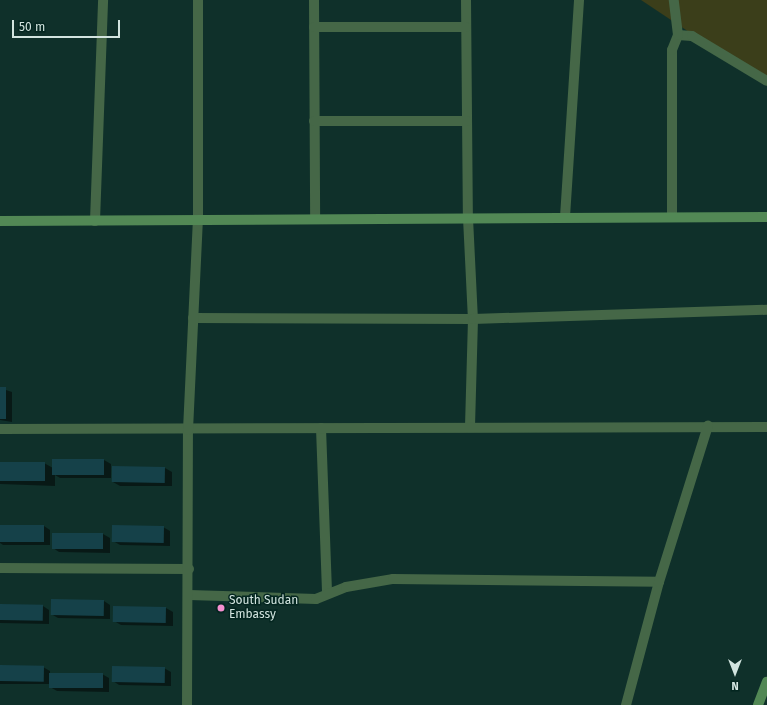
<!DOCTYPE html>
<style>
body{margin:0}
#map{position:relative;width:767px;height:705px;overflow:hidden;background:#0f302a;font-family:"Fira Sans",sans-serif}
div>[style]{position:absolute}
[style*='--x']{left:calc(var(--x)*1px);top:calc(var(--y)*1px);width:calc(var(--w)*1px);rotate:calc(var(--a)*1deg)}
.green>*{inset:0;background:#3b3e1a}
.shadow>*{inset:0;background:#0007}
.building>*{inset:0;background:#154149;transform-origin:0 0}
.street>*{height:10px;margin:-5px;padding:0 5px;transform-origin:5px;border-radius:5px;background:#456747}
.secondary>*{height:10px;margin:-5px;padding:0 5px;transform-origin:5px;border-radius:5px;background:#528855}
.dots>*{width:11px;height:11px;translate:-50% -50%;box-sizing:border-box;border:2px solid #042620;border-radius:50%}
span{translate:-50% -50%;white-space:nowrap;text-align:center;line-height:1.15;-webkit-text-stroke:3px #042620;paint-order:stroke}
.poi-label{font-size:12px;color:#d2e4df}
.left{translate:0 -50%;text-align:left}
.north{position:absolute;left:715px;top:653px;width:40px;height:40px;-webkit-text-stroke:3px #042620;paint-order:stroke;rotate:180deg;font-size:11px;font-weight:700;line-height:16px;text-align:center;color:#d2e4df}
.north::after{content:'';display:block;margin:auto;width:14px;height:18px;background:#d2e4df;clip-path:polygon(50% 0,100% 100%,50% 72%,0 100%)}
.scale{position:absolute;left:12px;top:20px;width:108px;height:18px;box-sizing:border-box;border:2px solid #d2e4df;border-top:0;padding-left:5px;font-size:12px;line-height:14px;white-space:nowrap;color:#d2e4df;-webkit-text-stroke:3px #042620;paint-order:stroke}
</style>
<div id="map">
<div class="green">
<i style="clip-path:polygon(641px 0,767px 0,767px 84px)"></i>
</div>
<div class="shadow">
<i style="clip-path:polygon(0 388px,12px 392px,12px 422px,0 420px)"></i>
<i style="clip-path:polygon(53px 460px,104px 460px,111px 464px,111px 478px,60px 478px,55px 475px,55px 486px,0 484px,0 464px,44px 463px,53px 468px)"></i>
<i style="clip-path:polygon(165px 468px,172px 472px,172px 486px,120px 486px,113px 482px)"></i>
<i style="clip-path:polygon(0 526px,44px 526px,50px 530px,50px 545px,3px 545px,0 543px)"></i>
<i style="clip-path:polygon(163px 527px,170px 531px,170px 546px,120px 545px,113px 541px)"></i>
<i style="clip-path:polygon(103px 534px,110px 538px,110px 553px,59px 552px,53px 548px)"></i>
<i style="clip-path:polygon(104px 601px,110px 605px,110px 619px,58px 618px,51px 614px)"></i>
<i style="clip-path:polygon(0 605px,43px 606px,49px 610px,49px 624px,0 623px)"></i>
<i style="clip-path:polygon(114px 607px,166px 608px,173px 612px,173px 626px,121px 625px,114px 621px)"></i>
<i style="clip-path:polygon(0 666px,43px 667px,50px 671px,50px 674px,102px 674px,109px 678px,109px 692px,57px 691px,50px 687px,50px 684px,0 684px)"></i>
<i style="clip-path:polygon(164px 668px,171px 672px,171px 686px,119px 685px,113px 681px)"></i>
</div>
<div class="building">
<i style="left:0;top:387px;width:6px;height:32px"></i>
<i style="left:52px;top:459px;width:52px;height:16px"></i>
<i style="left:45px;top:462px;width:19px;height:45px;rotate:90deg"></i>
<i style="left:112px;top:466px;width:53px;height:16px;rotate:1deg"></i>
<i style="left:0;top:525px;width:44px;height:17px"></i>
<i style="left:112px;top:525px;width:52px;height:17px;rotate:1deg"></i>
<i style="left:52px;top:533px;width:51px;height:16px"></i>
<i style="left:51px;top:599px;width:53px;height:16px;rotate:1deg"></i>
<i style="left:0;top:604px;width:43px;height:16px;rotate:1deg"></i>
<i style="left:113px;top:606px;width:53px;height:16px;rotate:1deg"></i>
<i style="left:0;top:665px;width:44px;height:16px;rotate:1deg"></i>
<i style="left:112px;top:666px;width:53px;height:16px;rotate:1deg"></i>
<i style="left:49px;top:673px;width:54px;height:15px"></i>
</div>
<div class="street">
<i style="--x:314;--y:0;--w:219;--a:89.7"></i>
<i style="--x:466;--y:0;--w:218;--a:89.5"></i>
<i style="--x:468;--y:218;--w:101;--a:87.2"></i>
<i style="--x:473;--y:319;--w:108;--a:91.6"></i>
<i style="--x:314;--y:27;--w:152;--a:0"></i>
<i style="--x:678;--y:35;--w:14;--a:4"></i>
<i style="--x:692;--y:36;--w:87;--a:31"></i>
<i style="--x:314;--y:121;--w:153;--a:0"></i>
<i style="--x:565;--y:217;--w:217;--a:-86.3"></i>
<i style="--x:672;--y:217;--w:167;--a:-90"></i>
<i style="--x:672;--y:50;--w:16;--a:-68"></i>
<i style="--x:678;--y:35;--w:35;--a:-97"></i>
<i style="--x:95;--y:221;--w:221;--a:-87.9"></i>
<i style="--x:193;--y:318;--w:280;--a:0.2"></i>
<i style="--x:473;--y:319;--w:294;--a:-1.8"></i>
<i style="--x:321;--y:428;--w:166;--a:87.9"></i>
<i style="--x:0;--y:429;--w:767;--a:-0.15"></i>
<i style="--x:0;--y:568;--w:189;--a:0.3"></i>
<i style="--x:189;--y:595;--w:127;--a:1.8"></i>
<i style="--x:316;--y:599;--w:32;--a:-22"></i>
<i style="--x:346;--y:587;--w:48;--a:-9.7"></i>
<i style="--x:393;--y:579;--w:266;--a:0.6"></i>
<i style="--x:187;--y:705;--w:275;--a:-89.8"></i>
<i style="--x:188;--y:430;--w:210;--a:-87.3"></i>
<i style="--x:198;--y:220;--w:220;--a:-90"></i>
<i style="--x:626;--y:705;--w:127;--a:-75"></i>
<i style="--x:659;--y:582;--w:164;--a:-72.6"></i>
</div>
<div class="secondary">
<i style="--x:0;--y:221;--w:767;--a:-0.3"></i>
<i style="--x:758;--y:705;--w:25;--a:-69"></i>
</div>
<div class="dots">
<i style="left:221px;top:608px;background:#f690d0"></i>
</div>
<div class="poi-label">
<span class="left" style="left:229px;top:608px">South Sudan<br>Embassy</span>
</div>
<div class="north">N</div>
<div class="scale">50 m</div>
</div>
